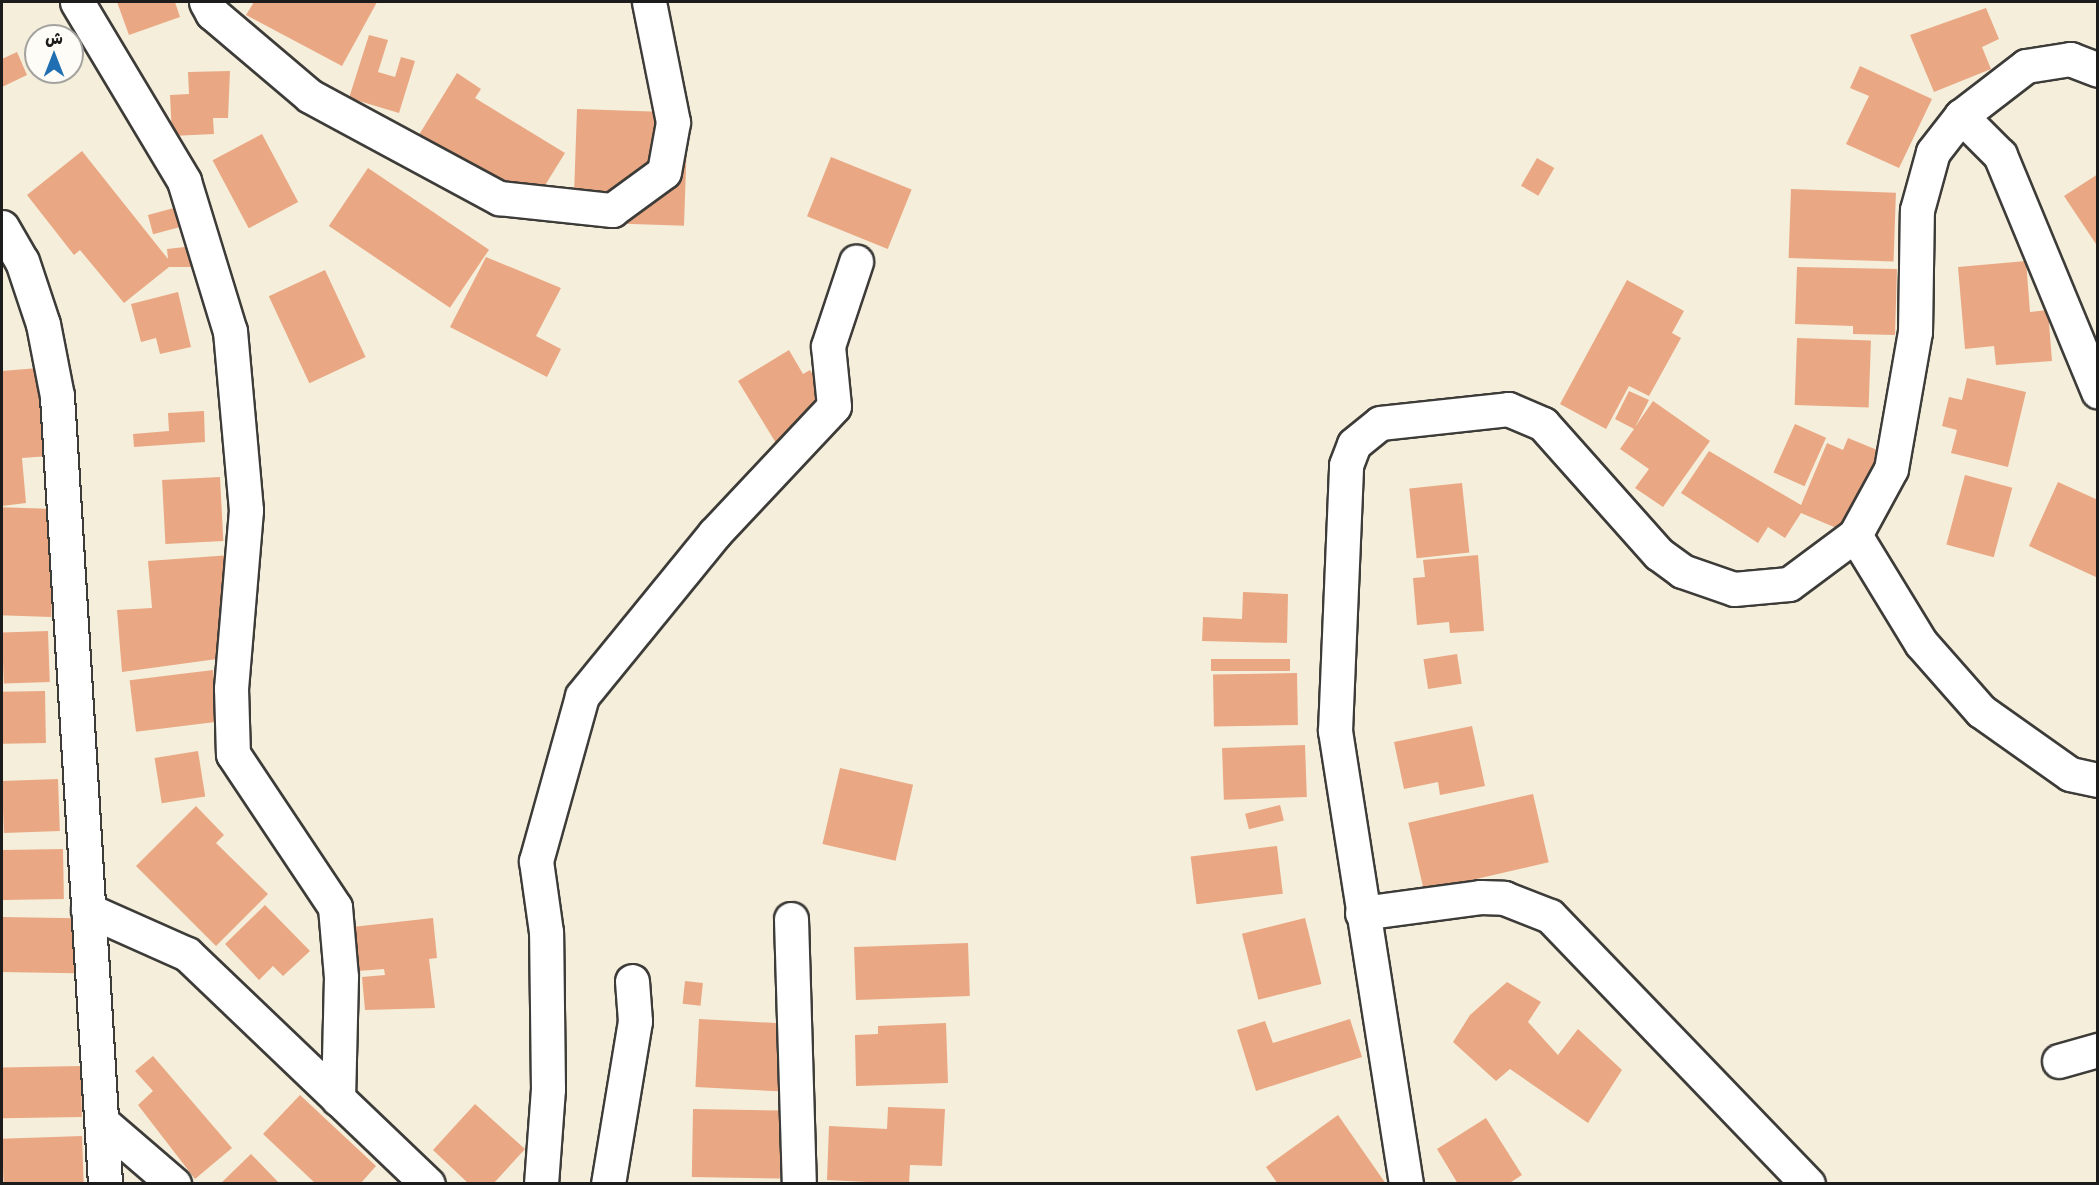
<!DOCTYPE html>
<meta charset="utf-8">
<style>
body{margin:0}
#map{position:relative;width:2099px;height:1185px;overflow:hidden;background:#f5eedb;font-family:"Patrick Hand","Playpen Sans Arabic",sans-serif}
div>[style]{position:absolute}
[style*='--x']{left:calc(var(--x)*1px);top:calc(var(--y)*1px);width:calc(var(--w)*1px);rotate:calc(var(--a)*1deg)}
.building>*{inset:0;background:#e9a883;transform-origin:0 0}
.roads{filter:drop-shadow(2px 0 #3d3c39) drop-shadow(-2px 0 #3d3c39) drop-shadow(0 2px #3d3c39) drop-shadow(0 -2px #3d3c39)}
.minor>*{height:33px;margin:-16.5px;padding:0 16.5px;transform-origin:16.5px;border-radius:16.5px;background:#fff}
span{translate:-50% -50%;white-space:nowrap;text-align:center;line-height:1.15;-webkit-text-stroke:6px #fdfcf7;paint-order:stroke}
.frame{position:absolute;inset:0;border:3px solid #1c1c1c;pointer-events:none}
.north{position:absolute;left:24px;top:24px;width:60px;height:60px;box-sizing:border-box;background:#fdfcf7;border:2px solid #a3a29f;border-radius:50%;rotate:0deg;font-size:16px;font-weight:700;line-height:24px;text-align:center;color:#1c1c1c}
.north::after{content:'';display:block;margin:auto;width:21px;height:27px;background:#1f6fb2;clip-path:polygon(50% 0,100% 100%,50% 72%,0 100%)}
</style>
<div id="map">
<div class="building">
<i style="clip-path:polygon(117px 2px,175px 2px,180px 17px,129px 35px)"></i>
<i style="clip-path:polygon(254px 2px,377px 2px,342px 66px,246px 15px)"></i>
<i style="clip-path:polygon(1986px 8px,1999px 39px,1982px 47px,1991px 69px,1934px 92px,1910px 35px)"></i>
<i style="clip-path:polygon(369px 35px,388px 40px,378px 72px,395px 77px,401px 57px,415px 61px,399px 113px,349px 98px)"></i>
<i style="clip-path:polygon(17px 52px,27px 75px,2px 87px,2px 59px)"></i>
<i style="clip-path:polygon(1860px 66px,1932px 99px,1899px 168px,1846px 144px,1869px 96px,1850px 88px)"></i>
<i style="clip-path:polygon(230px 71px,228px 118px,213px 118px,214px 134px,172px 136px,170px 95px,189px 94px,188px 72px)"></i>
<i style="clip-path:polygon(457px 73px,481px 89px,475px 98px,565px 153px,531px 208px,417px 138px)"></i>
<i style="left:577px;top:109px;width:111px;height:113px;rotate:2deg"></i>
<i style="left:262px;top:134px;width:77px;height:56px;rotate:62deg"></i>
<i style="clip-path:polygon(82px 151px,168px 259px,167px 249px,194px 246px,196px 267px,169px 267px,124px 303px,80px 250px,74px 255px,27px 195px)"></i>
<i style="left:831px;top:157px;width:87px;height:64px;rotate:22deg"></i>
<i style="left:1537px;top:158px;width:20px;height:32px;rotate:30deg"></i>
<i style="left:368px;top:168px;width:146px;height:70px;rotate:34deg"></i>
<i style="clip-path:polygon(2098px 174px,2098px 247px,2064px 196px)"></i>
<i style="left:1791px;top:189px;width:105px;height:69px;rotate:2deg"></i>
<i style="left:174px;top:208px;width:20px;height:27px;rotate:75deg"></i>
<i style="clip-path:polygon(486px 257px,561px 288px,536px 336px,561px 349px,547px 377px,450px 327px)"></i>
<i style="clip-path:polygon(2026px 261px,2030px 312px,2048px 310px,2052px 361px,1996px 365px,1994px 346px,1965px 349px,1958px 267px)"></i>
<i style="clip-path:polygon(1797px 267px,1897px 269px,1895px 335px,1853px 334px,1853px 326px,1795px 324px)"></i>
<i style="left:325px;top:270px;width:96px;height:62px;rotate:65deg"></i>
<i style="clip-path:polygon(1627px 280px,1684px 311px,1672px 333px,1681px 338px,1649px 396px,1629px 386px,1606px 429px,1560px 404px)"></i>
<i style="clip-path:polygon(178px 292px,191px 347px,160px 354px,156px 338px,141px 342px,131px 304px)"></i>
<i style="left:1797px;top:338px;width:74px;height:67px;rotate:2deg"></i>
<i style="clip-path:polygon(789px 350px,803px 374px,810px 370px,836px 413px,779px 448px,738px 381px)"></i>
<i style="clip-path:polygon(38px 368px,49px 456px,22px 458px,26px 503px,2px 506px,2px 371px)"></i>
<i style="clip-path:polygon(1967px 378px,2026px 392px,2008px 467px,1951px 453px,1957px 430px,1942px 426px,1949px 397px,1962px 400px)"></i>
<i style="clip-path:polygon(1629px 391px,1649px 400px,1635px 427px,1653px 401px,1710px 441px,1663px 507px,1635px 488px,1649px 469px,1620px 449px,1634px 429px,1615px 419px)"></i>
<i style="clip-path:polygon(204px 411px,205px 442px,134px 447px,133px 434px,169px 431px,168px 413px)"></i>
<i style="left:1795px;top:424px;width:34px;height:53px;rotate:24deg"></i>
<i style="clip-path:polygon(1848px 438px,1882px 452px,1848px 533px,1801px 513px,1785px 538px,1768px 527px,1758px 543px,1681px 493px,1709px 451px,1801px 505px,1827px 443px,1843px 450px)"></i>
<i style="left:1965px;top:475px;width:49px;height:72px;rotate:15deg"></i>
<i style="left:220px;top:477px;width:64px;height:58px;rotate:87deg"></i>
<i style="clip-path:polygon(2058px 482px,2098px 500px,2098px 578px,2029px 546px)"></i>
<i style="left:1462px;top:483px;width:70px;height:53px;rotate:84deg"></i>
<i style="left:55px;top:509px;width:108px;height:53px;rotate:92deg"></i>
<i style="clip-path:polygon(231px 555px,239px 656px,122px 672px,117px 610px,152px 608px,148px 561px)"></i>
<i style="clip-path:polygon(1478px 555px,1484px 631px,1450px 633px,1449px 622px,1417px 625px,1413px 578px,1425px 577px,1423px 560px)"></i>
<i style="clip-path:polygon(1243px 592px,1288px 594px,1287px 643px,1202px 641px,1203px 617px,1242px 619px)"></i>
<i style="left:48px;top:631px;width:51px;height:46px;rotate:88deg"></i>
<i style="left:1457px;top:654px;width:30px;height:34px;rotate:81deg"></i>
<i style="left:1290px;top:659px;width:12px;height:79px;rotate:90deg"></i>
<i style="left:213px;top:670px;width:52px;height:84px;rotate:83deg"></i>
<i style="left:1297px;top:673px;width:52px;height:84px;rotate:89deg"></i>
<i style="left:45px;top:691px;width:52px;height:43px;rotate:89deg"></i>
<i style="clip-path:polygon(1472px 726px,1485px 786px,1440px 795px,1438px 782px,1404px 789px,1394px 742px)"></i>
<i style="left:1305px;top:745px;width:52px;height:83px;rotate:88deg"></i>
<i style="left:198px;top:751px;width:46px;height:44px;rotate:81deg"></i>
<i style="left:840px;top:768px;width:75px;height:78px;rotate:13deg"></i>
<i style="left:58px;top:779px;width:52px;height:56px;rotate:88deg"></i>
<i style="left:1533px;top:794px;width:70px;height:128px;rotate:77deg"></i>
<i style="left:1280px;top:805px;width:16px;height:36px;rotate:76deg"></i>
<i style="clip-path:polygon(196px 806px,224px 835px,216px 843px,268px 894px,216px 946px,136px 866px)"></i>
<i style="left:1277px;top:846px;width:48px;height:87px;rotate:83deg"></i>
<i style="left:63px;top:849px;width:50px;height:61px;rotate:89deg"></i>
<i style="clip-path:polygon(265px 905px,310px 951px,283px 976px,273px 966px,259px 980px,225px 944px)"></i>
<i style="left:2px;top:917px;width:75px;height:55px;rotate:1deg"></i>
<i style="clip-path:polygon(433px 918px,437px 958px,429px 959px,435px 1008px,365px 1010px,362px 977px,385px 975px,384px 969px,358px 971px,352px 927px)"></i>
<i style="left:1305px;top:918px;width:68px;height:65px;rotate:76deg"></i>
<i style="left:968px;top:943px;width:53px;height:114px;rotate:88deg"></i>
<i style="left:685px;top:981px;width:18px;height:23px;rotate:6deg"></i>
<i style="clip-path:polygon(1507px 982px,1541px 1002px,1528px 1022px,1558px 1055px,1578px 1029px,1622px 1070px,1588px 1123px,1510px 1069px,1496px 1081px,1453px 1042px,1470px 1015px)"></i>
<i style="left:699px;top:1019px;width:83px;height:68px;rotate:3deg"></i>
<i style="clip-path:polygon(1350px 1019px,1362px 1057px,1256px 1091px,1237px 1030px,1265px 1021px,1273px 1043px)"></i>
<i style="clip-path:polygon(946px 1023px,948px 1083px,856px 1086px,855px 1035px,878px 1034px,878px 1026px)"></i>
<i style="clip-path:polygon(153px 1056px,232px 1148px,195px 1179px,138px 1105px,153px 1091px,135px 1071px)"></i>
<i style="left:81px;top:1066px;width:51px;height:79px;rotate:89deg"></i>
<i style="clip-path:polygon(300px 1095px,376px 1166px,360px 1184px,316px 1184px,263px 1134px)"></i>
<i style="clip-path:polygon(475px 1104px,525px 1149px,493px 1184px,469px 1184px,433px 1150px)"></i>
<i style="clip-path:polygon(888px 1107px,945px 1109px,942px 1166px,910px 1165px,909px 1184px,827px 1180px,829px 1126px,887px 1129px)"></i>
<i style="left:693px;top:1109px;width:88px;height:68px;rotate:1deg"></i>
<i style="clip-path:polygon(1338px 1115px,1386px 1184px,1278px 1184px,1266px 1167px)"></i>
<i style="clip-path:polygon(1486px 1118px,1522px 1175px,1508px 1184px,1458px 1184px,1437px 1149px)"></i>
<i style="left:82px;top:1136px;width:48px;height:80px;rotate:88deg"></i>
<i style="clip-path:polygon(251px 1154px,280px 1184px,220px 1184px)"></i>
</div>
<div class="roads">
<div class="minor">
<i style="--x:77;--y:2;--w:209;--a:59.1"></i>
<i style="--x:184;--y:181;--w:157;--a:73"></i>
<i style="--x:230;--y:331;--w:180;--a:84.9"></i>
<i style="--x:246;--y:510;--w:179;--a:94.8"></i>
<i style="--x:231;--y:688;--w:66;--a:88.3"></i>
<i style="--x:233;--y:754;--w:184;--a:56.3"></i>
<i style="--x:335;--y:907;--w:70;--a:85.1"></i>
<i style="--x:341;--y:977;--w:122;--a:91.4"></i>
<i style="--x:206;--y:2;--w:13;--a:61"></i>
<i style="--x:212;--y:13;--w:128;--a:40.3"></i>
<i style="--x:310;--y:96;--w:215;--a:28.4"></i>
<i style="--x:499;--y:198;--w:114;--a:6.1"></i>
<i style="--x:612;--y:210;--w:64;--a:-36.2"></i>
<i style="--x:664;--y:172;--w:51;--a:-79.8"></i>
<i style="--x:673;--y:122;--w:122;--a:-101.3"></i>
<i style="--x:1961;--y:116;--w:55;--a:45"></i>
<i style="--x:2000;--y:155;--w:256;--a:67.5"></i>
<i style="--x:2;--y:227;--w:39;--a:60"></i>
<i style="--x:22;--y:261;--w:66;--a:71.6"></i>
<i style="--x:43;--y:324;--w:73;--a:79"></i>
<i style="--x:57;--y:396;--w:789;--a:86.51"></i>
<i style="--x:1855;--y:535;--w:127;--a:58.6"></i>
<i style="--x:1921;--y:643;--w:91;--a:48.6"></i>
<i style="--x:1981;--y:711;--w:109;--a:35.3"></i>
<i style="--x:2070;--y:774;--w:29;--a:12"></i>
<i style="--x:88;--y:910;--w:108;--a:24"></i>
<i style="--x:187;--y:954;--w:333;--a:43.7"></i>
<i style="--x:1362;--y:913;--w:119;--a:-7.7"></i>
<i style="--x:1480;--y:897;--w:24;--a:2"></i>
<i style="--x:1504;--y:898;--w:49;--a:21.4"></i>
<i style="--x:1550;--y:916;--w:372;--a:46.1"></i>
<i style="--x:791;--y:919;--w:265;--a:88.3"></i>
<i style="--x:2059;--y:1061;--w:41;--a:-15.8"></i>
<i style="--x:102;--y:1122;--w:95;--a:40.7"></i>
<i style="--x:541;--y:1184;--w:95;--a:-85.8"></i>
<i style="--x:548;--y:1089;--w:157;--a:-90.7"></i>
<i style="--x:546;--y:932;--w:72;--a:-98"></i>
<i style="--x:536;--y:861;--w:171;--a:-74.4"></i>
<i style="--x:582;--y:696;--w:209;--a:-50.8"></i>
<i style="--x:714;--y:534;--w:175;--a:-46.8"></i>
<i style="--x:834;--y:406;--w:60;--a:-95.7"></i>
<i style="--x:828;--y:346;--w:89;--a:-71.6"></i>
<i style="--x:608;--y:1184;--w:165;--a:-80.6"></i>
<i style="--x:635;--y:1021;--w:40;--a:-94.3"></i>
<i style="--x:1406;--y:1184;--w:459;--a:-98.9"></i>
<i style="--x:1335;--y:731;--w:266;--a:-87.6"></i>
<i style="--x:1346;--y:465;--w:22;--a:-69"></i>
<i style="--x:1354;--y:444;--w:33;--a:-39"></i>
<i style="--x:1380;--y:423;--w:129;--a:-6.2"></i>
<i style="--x:1508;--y:409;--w:38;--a:23"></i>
<i style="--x:1543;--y:424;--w:174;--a:48.3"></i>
<i style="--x:1659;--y:554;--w:29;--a:36"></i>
<i style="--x:1682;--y:571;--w:55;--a:19.1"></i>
<i style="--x:1734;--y:589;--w:55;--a:-5.2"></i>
<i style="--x:1789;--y:584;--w:82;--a:-36.6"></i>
<i style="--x:1855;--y:535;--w:75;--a:-61.4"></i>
<i style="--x:1891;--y:469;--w:139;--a:-80.1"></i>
<i style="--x:1915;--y:332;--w:122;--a:-89.1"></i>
<i style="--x:1917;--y:210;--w:60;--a:-74.6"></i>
<i style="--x:1933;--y:152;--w:46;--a:-52.1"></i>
<i style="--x:1961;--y:116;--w:82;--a:-37.6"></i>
<i style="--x:2026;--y:66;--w:45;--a:-9"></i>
<i style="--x:2070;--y:59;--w:30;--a:21"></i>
</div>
</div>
<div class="frame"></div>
<div class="north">ش</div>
</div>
